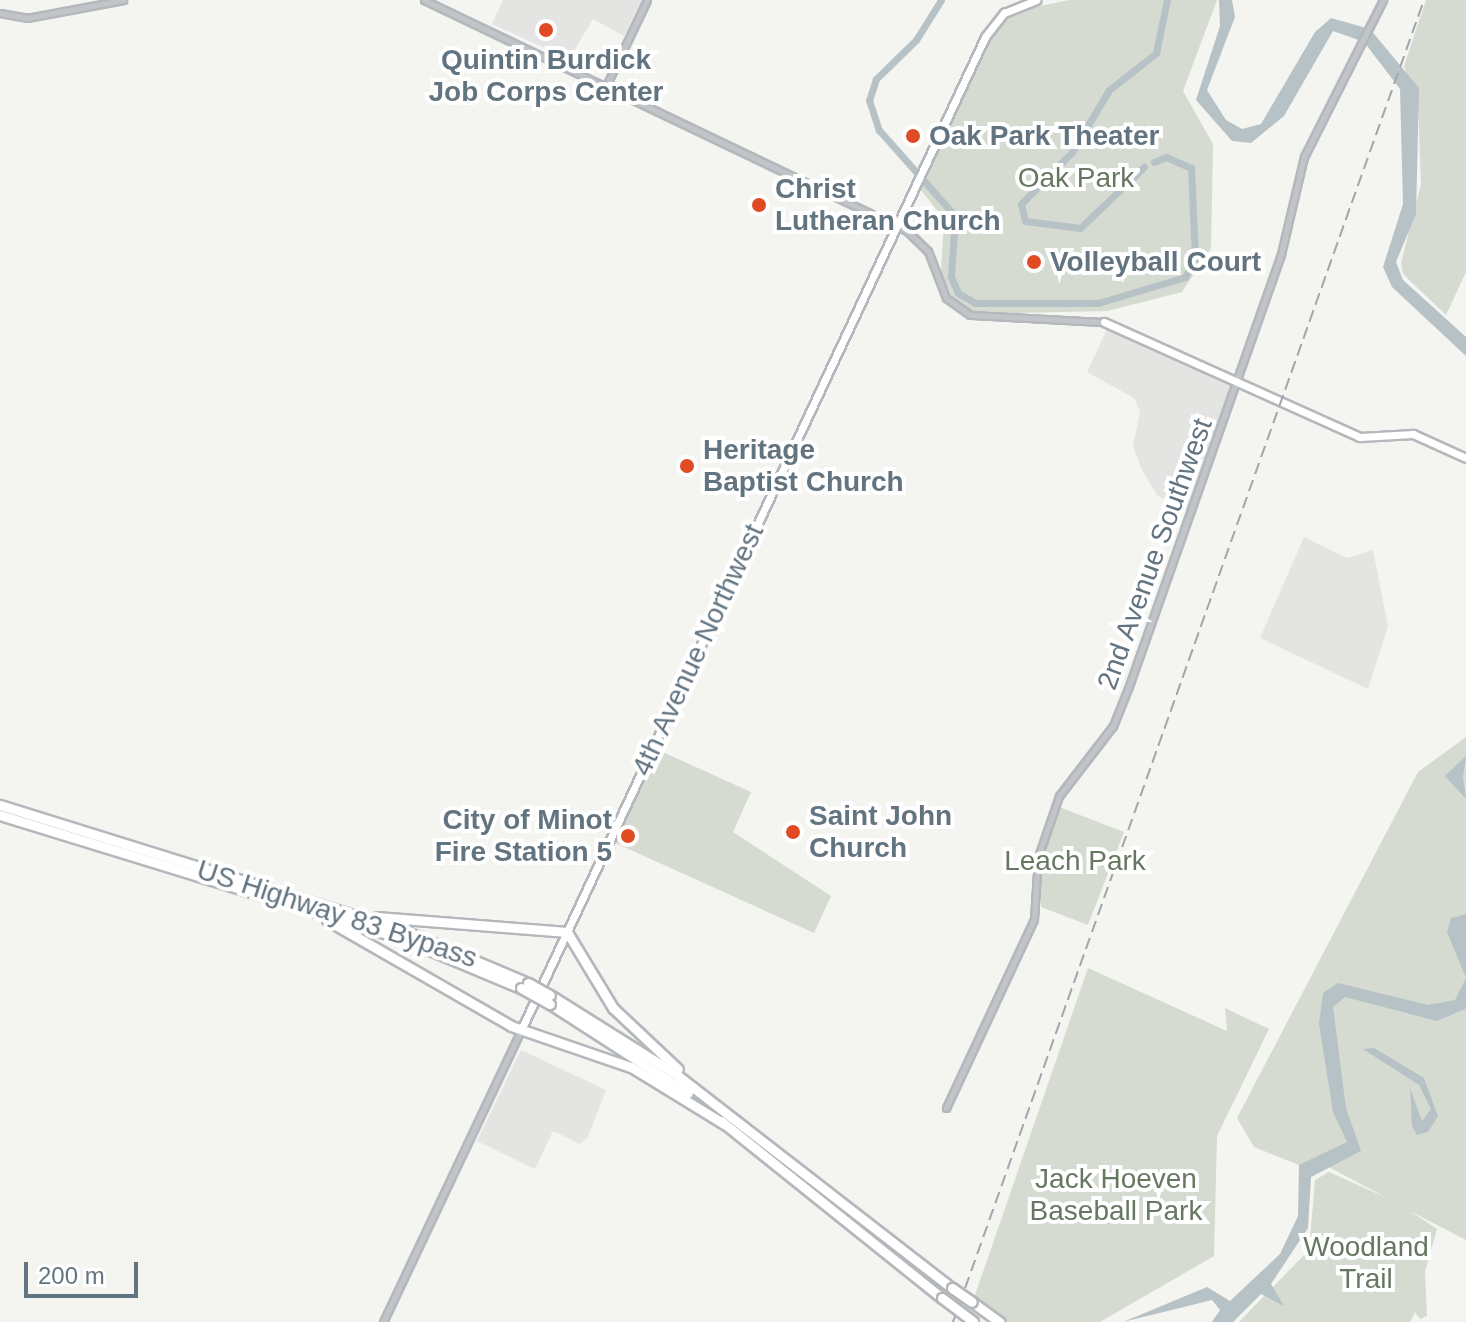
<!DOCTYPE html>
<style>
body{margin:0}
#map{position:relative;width:1466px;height:1322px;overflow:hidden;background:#f4f4f0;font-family:Helvetica,sans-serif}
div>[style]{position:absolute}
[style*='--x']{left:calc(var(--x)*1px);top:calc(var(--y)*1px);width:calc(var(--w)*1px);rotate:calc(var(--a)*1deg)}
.built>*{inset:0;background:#e4e5e3}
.green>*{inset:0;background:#d5dbd1}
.water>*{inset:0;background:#b6c2c6}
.river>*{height:7px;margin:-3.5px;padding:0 3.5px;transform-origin:3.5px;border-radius:3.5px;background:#b6c2c6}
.roads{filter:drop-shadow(2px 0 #b4b8bc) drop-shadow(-2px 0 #b4b8bc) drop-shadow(0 2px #b4b8bc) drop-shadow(0 -2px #b4b8bc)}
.minor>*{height:5px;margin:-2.5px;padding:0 2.5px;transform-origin:2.5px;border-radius:2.5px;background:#c1c5c8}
.major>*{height:7px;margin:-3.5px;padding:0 3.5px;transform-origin:3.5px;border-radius:3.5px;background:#fff}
.highway>*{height:9px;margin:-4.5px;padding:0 4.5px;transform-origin:4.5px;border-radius:4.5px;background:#fff}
.rail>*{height:2px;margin-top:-1px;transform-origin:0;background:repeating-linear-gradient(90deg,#a0a6ab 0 12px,transparent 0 18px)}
.bridges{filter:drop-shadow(2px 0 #b4b7ba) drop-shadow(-2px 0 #b4b7ba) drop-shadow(0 2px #b4b7ba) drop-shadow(0 -2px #b4b7ba)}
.highway-bridge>*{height:9px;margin:-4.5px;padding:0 4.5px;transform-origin:4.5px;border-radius:4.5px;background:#fff}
.dots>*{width:22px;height:22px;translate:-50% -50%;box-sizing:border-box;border:4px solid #fff;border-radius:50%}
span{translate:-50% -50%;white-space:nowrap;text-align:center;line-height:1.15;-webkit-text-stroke:8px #fff;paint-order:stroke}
.poi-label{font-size:28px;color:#637481;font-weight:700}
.left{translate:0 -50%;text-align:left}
.right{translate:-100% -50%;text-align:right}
.park-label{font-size:28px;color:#677862}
.street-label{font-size:28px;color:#637481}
.scale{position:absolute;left:24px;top:1262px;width:114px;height:36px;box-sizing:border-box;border:4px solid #637481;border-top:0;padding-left:10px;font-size:24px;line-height:28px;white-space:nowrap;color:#637481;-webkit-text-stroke:6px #fff;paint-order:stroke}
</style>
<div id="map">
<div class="built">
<i style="clip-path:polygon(503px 0,642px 0,624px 36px,593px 19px,569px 59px,492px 24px)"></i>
<i style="clip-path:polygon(1108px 327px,1233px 384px,1189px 512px,1157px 495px,1141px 468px,1133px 446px,1140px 412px,1134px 398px,1087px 372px)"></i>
<i style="clip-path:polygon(1304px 537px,1347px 558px,1373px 550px,1388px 626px,1368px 689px,1260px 638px)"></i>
<i style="clip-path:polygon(521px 1050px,606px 1090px,588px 1137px,580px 1144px,553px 1131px,535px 1169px,477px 1141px)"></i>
</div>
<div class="green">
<i style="clip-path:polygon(1069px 0,1217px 0,1183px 91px,1213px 144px,1211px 248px,1182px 292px,1107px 311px,978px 314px,953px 299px,941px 273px,944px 219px,920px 189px,997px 26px,1021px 10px)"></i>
<i style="clip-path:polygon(1426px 0,1466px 0,1466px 272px,1446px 315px,1403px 274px,1401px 263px,1421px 184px,1418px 105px,1404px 66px)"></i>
<i style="clip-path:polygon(1466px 737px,1466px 1240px,1410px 1211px,1437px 1229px,1425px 1271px,1427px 1316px,1420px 1319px,1415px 1312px,1410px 1322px,1239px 1322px,1309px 1250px,1315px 1180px,1329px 1172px,1387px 1198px,1325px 1165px,1299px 1165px,1254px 1147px,1237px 1118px,1418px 772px)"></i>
<i style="clip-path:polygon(656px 749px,751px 792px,733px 832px,831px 896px,814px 933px,613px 842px)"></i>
<i style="clip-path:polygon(1059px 807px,1124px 832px,1088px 925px,1041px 907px,1039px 857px)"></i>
<i style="clip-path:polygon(1088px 968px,1227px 1031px,1225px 1008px,1269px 1029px,1217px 1136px,1214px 1256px,1100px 1322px,1005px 1322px,974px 1298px)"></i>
</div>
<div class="water">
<i style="clip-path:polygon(1219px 0,1232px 0,1235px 17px,1207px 90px,1226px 120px,1242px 129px,1261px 124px,1315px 32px,1331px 18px,1370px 29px,1419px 88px,1416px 214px,1396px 262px,1403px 280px,1466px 337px,1466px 356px,1392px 287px,1383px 267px,1403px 204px,1400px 89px,1364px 42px,1333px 31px,1284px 116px,1251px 143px,1232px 141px,1196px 100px,1220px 26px)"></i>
<i style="clip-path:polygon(1466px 756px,1463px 777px,1466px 799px,1445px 776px)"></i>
<i style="clip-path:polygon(1466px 914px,1466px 1006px,1465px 1009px,1437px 1021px,1345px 997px,1333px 1007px,1346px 1108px,1361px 1151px,1311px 1177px,1308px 1228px,1271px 1284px,1284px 1306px,1261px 1294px,1233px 1322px,1212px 1322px,1220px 1310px,1212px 1300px,1123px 1322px,1207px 1287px,1230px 1301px,1280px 1254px,1298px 1216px,1299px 1165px,1347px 1142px,1333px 1112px,1319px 1024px,1323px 993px,1338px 983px,1428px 1005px,1455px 1000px,1466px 978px,1447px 932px,1451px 918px)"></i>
<i style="clip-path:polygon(1374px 1048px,1424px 1078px,1438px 1116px,1428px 1132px,1417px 1135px,1412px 1126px,1410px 1088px,1422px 1121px,1431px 1109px,1419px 1085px,1363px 1049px)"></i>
</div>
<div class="river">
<i style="--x:941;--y:0;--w:47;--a:122"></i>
<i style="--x:916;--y:40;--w:56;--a:135.7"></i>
<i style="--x:876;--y:79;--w:22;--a:108"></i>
<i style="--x:869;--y:100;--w:32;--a:72"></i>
<i style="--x:879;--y:130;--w:115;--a:48.5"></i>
<i style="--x:955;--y:216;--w:61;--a:93.8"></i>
<i style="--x:951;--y:277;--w:17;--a:66"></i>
<i style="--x:958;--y:293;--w:20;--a:30"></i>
<i style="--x:975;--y:303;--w:123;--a:0"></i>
<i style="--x:1098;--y:303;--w:91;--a:-16.6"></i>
<i style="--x:1185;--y:277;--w:21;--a:-61"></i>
<i style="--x:1195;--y:259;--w:91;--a:-92.5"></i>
<i style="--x:1191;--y:168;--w:27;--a:-156"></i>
<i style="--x:1166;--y:157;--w:13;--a:157"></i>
<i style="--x:1144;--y:167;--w:88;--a:136.4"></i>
<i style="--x:1080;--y:228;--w:55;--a:-172.7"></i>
<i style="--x:1025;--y:221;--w:17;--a:-103"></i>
<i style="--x:1021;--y:204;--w:73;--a:-45.6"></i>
<i style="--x:1072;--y:152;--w:72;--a:-59.2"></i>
<i style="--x:1109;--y:90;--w:60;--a:-38.2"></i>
<i style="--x:1156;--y:53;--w:54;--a:-78.3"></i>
</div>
<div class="roads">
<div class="minor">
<i style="--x:424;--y:0;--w:535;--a:25.56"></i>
<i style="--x:907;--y:231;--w:29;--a:44"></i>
<i style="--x:928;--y:251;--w:50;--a:69"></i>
<i style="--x:946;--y:298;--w:29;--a:35"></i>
<i style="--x:970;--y:315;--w:134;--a:3"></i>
<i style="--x:0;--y:13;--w:27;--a:10"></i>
<i style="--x:27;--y:18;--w:98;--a:-10.6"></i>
<i style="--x:606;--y:86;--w:95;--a:-64.5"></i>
<i style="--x:946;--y:1108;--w:208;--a:-65"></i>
<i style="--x:1034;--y:919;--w:62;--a:-86.3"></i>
<i style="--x:1038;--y:857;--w:65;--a:-71"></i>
<i style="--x:1059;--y:796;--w:88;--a:-52.4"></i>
<i style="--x:1113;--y:726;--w:43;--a:-68.2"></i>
<i style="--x:1129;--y:686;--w:458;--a:-70.6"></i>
<i style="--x:1281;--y:254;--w:100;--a:-76.7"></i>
<i style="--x:1304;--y:157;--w:176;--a:-63.3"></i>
<i style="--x:383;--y:1322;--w:323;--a:-64.7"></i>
</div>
<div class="major">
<i style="--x:1104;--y:322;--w:281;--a:24.2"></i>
<i style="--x:1360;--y:437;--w:53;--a:-3.2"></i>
<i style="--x:1413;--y:434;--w:58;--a:24.4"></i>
<i style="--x:521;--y:1030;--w:1096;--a:-64.95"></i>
<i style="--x:985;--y:37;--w:31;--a:-52"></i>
<i style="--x:1004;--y:13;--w:35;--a:-22"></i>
</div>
<div class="highway">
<i style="--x:0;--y:805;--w:426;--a:17.3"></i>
<i style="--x:407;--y:932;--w:131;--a:22.9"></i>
<i style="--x:0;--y:815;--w:425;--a:17.1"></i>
<i style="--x:406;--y:940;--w:125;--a:22.7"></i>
<i style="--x:377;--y:917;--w:191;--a:4.5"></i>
<i style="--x:567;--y:932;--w:89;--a:58.8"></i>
<i style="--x:613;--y:1008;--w:89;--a:43.2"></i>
<i style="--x:327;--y:920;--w:212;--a:29.9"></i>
<i style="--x:511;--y:1026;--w:127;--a:18.9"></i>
<i style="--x:631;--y:1067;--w:109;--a:31.5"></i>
<i style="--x:550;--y:995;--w:150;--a:32.2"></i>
<i style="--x:677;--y:1075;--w:348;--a:37.8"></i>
<i style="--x:550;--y:1004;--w:164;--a:32.8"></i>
<i style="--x:721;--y:1121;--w:283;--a:38.7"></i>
<i style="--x:972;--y:1302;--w:34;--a:36"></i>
</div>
</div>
<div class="rail">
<i style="--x:953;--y:1322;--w:1403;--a:-70.39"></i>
</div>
<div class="bridges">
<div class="highway-bridge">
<i style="--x:528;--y:983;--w:25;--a:29"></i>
<i style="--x:521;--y:988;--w:33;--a:29"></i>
<i style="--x:952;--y:1288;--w:24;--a:35"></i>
<i style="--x:942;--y:1298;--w:39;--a:37"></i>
</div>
</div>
<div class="dots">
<i style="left:546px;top:30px;background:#e04b24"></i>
<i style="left:913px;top:136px;background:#e04b24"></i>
<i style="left:759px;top:205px;background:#e04b24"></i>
<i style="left:1034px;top:262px;background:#e04b24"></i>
<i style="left:687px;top:466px;background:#e04b24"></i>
<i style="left:793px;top:832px;background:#e04b24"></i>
<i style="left:628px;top:836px;background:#e04b24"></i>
</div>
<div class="poi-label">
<span style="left:546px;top:76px">Quintin Burdick<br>Job Corps Center</span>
<span class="left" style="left:929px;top:136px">Oak Park Theater</span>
<span class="left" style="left:775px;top:205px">Christ<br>Lutheran Church</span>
<span class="left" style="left:1050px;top:262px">Volleyball Court</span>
<span class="left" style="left:703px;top:466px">Heritage<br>Baptist Church</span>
<span class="left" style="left:809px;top:832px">Saint John<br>Church</span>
<span class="right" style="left:612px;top:836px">City of Minot<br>Fire Station 5</span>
</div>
<div class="park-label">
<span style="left:1076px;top:178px">Oak Park</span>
<span style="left:1075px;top:861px">Leach Park</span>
<span style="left:1116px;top:1195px">Jack Hoeven<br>Baseball Park</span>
<span style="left:1366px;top:1263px">Woodland<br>Trail</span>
</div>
<div class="street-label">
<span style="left:1155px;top:554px;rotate:-70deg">2nd Avenue Southwest</span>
<span style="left:698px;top:650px;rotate:-65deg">4th Avenue Northwest</span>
<span style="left:337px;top:914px;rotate:18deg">US Highway 83 Bypass</span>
</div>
<div class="scale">200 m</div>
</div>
